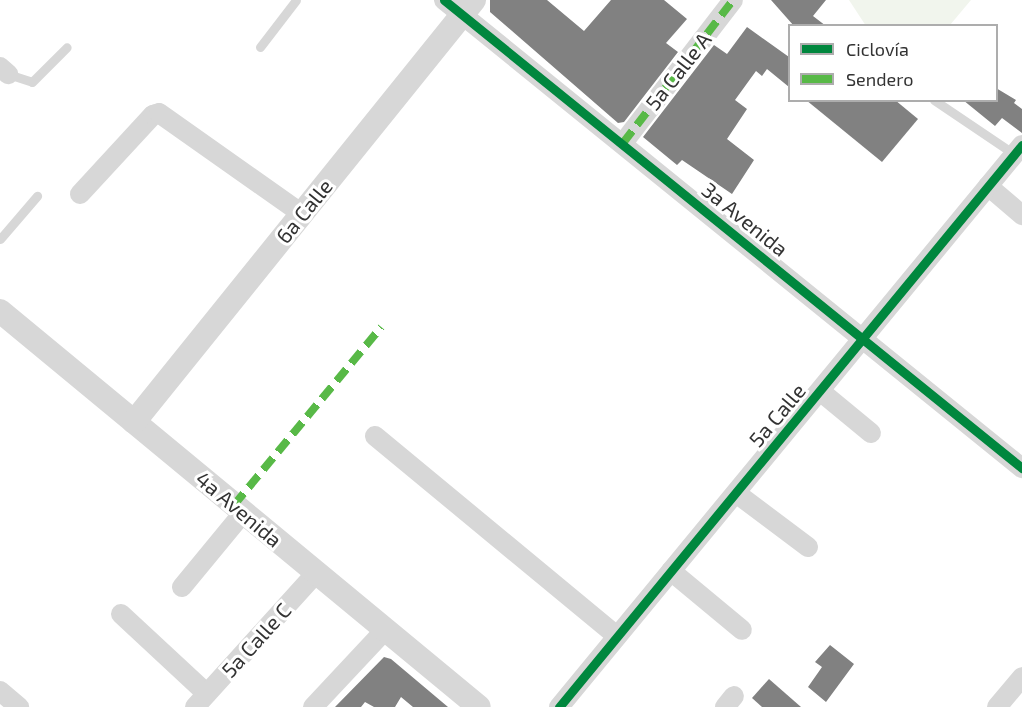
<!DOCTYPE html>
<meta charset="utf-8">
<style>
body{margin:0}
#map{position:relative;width:1022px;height:707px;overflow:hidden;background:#fff;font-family:"Exo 2",sans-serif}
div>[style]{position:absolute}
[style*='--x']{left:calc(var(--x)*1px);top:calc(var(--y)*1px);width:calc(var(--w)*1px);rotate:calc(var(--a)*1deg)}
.green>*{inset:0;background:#f1f5ed}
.building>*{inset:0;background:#818181}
.service>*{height:9px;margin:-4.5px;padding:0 4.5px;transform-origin:4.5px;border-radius:4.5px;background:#d7d7d7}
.minor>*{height:20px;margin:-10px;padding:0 10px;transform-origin:10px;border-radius:10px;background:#d7d7d7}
.tertiary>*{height:24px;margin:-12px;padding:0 12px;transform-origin:12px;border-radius:12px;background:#d7d7d7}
.quiet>*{height:8px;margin-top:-4px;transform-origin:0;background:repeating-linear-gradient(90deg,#58b947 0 15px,transparent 0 23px)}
.cycleway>*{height:9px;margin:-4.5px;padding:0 4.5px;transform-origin:4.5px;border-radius:4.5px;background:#00873e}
span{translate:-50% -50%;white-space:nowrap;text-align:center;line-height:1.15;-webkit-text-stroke:6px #fff;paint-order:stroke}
.street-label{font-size:21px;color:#333}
.legend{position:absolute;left:788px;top:24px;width:210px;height:78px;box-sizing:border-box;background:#fff;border:2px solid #adadad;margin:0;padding:8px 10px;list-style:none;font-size:18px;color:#333}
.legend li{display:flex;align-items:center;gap:12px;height:30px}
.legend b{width:30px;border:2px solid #adadad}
</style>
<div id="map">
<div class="green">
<i style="clip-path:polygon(849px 0,971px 0,950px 25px,866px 26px)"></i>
</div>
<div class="building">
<i style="clip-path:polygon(490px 0,547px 0,584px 31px,611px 0,664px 0,687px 19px,666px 43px,678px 52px,624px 122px,618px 123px,490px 12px)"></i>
<i style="clip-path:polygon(771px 0,826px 0,813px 16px,826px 26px,794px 26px)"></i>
<i style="clip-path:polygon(747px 27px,789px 57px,789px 87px,767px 69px,762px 76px,756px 71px,735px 100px,747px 109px,727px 139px,754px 160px,732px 194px,682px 160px,677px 165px,643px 137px,714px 45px,727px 54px)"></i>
<i style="clip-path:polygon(996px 88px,1016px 100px,1014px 103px,1022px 109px,1022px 133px,1002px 118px,995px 126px,963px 100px,996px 100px)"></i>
<i style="clip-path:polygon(806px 100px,895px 100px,918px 119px,882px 162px)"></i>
<i style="clip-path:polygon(830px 645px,854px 664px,826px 702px,808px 687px,822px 667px,815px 662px)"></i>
<i style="clip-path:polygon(384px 657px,391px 659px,448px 707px,413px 707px,401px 697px,395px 707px,374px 707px,365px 702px,361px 707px,335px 707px)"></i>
<i style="clip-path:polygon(769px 679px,801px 707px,762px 707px,752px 698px)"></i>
</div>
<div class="service">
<i style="--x:260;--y:47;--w:59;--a:-52.5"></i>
<i style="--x:8;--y:74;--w:25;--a:18"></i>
<i style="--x:32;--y:82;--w:49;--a:-45"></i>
<i style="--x:934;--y:100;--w:97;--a:34"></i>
<i style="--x:0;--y:239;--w:57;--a:-49.3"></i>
</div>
<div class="minor">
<i style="--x:444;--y:0;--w:744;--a:39"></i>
<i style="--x:0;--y:67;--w:11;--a:41"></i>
<i style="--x:623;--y:143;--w:180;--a:-52.4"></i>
<i style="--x:988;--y:186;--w:45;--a:40.5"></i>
<i style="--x:80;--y:194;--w:108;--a:-47.3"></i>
<i style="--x:153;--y:115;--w:6;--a:-18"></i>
<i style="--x:159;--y:113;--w:175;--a:35.2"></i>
<i style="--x:820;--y:391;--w:66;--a:39.5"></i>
<i style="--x:375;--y:436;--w:314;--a:39.6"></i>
<i style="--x:736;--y:493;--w:90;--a:36.9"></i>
<i style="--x:671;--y:571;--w:92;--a:39.7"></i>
<i style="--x:182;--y:587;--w:96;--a:-50.5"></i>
<i style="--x:121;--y:614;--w:117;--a:42.9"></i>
<i style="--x:0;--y:691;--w:25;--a:40"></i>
<i style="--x:195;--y:707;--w:181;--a:-47.9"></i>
<i style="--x:313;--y:707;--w:105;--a:-46.9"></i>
<i style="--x:559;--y:707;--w:728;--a:-50.52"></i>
<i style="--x:725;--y:707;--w:14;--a:-51"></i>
<i style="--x:997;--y:707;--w:39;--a:-50"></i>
</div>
<div class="tertiary">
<i style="--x:0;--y:311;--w:621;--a:39.58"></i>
<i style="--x:134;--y:422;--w:542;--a:-51.14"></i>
</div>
<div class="quiet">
<i style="--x:623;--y:143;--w:180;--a:-52.4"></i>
<i style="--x:234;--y:505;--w:231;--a:-50.4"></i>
</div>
<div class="cycleway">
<i style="--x:444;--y:0;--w:744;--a:39"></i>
<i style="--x:559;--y:707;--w:728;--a:-50.52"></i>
</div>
<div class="street-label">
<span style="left:678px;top:71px;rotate:-52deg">5a Calle A</span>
<span style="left:304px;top:211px;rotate:-51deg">6a Calle</span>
<span style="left:745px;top:219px;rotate:39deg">3a Avenida</span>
<span style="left:777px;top:415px;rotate:-50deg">5a Calle</span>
<span style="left:239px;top:509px;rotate:40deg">4a Avenida</span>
<span style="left:256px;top:640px;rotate:-48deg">5a Calle C</span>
</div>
<ul class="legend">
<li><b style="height:8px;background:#00873e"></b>Ciclovía</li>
<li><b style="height:8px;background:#58b947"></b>Sendero</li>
</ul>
</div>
